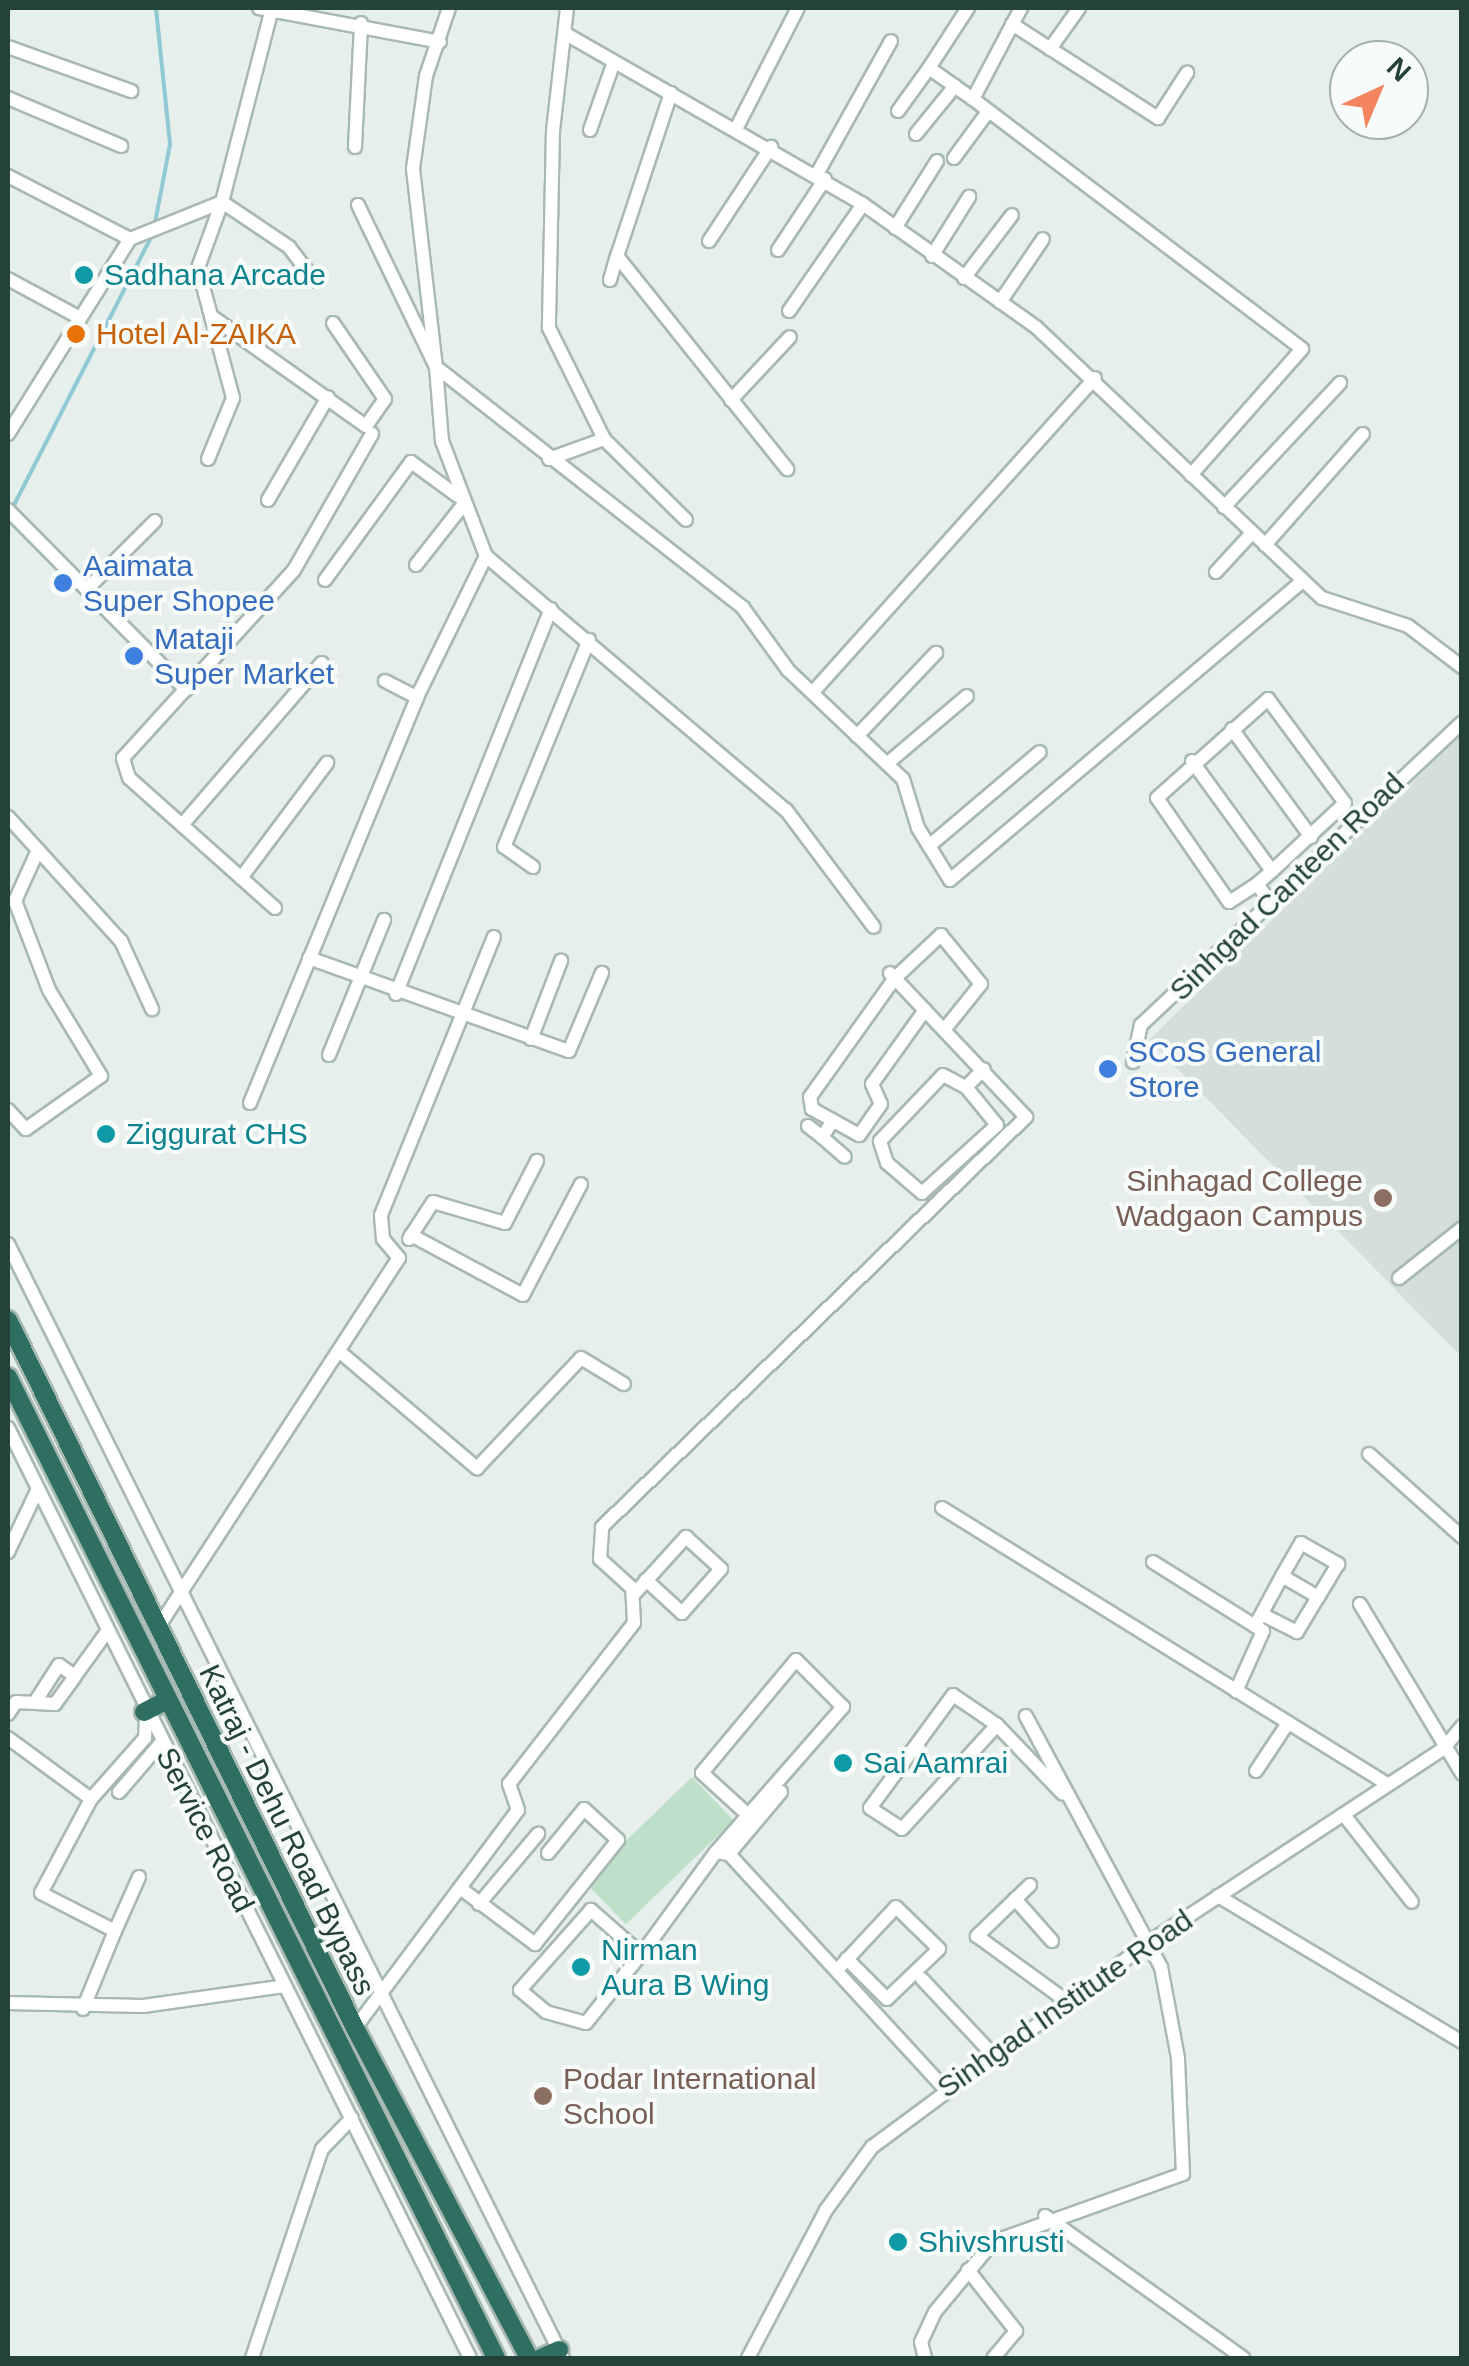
<!DOCTYPE html>
<style>
body{margin:0}
#map{position:relative;width:1469px;height:2366px;overflow:hidden;background:#e6efeb;font-family:Arial,sans-serif}
div>[style]{position:absolute}
[style*='--x']{left:calc(var(--x)*1px);top:calc(var(--y)*1px);width:calc(var(--w)*1px);rotate:calc(var(--a)*1deg)}
.built>*{inset:0;background:#d4dfda}
.green>*{inset:0;background:#bfe0c8;transform-origin:0 0}
.stream>*{height:4px;margin:-2px;padding:0 2px;transform-origin:2px;border-radius:2px;background:#8ec9d4}
.roads{filter:drop-shadow(2px 0 #a8b8b2) drop-shadow(-2px 0 #a8b8b2) drop-shadow(0 2px #a8b8b2) drop-shadow(0 -2px #a8b8b2)}
.minor>*{height:12px;margin:-6px;padding:0 6px;transform-origin:6px;border-radius:6px;background:#fff}
.highway>*{height:18px;margin:-9px;padding:0 9px;transform-origin:9px;border-radius:9px;background:#2f6f62}
.dots>*{width:28px;height:28px;translate:-50% -50%;box-sizing:border-box;border:5px solid #f7fbf9;border-radius:50%}
span{translate:-50% -50%;white-space:nowrap;text-align:center;line-height:1.15;-webkit-text-stroke:8px #f7fbf9;paint-order:stroke}
.culture-label{font-size:30px;color:#0d838f}
.left{translate:0 -50%;text-align:left}
.food-label{font-size:30px;color:#c56008}
.shop-label{font-size:30px;color:#366cbe}
.street-label{font-size:30px;color:#24423a}
.education-label{font-size:30px;color:#785e54}
.right{translate:-100% -50%;text-align:right}
.frame{position:absolute;inset:0;border:10px solid #24423a;pointer-events:none}
.north{position:absolute;left:1329px;top:40px;width:100px;height:100px;box-sizing:border-box;background:#f7fbf9;border:2px solid #a3b1ad;border-radius:50%;rotate:44deg;font-size:28px;font-weight:700;line-height:40px;text-align:center;color:#24423a}
.north::after{content:'';display:block;margin:auto;width:35px;height:45px;background:#f4845f;clip-path:polygon(50% 0,100% 100%,50% 72%,0 100%)}
</style>
<div id="map">
<div class="built">
<i style="clip-path:polygon(1461px 735px,1461px 1356px,1149px 1040px)"></i>
</div>
<div class="green">
<i style="left:692px;top:1777px;width:60px;height:150px;rotate:46deg"></i>
</div>
<div class="stream">
<i style="--x:155;--y:223;--w:80;--a:-79.2"></i>
<i style="--x:170;--y:144;--w:137;--a:-95.9"></i>
<i style="--x:12;--y:509;--w:305;--a:-62.9"></i>
</div>
<div class="roads">
<div class="minor">
<i style="--x:259;--y:8;--w:184;--a:10.6"></i>
<i style="--x:449;--y:8;--w:72;--a:108.7"></i>
<i style="--x:426;--y:76;--w:94;--a:98"></i>
<i style="--x:413;--y:169;--w:199;--a:83.4"></i>
<i style="--x:436;--y:367;--w:390;--a:38.1"></i>
<i style="--x:743;--y:608;--w:77;--a:54"></i>
<i style="--x:788;--y:670;--w:158;--a:43.5"></i>
<i style="--x:903;--y:779;--w:51;--a:73"></i>
<i style="--x:918;--y:828;--w:61;--a:58.4"></i>
<i style="--x:950;--y:880;--w:461;--a:-40.3"></i>
<i style="--x:567;--y:8;--w:123;--a:96.5"></i>
<i style="--x:553;--y:130;--w:198;--a:91.2"></i>
<i style="--x:549;--y:328;--w:124;--a:63.6"></i>
<i style="--x:1021;--y:8;--w:103;--a:117.8"></i>
<i style="--x:973;--y:99;--w:413;--a:37.2"></i>
<i style="--x:1302;--y:349;--w:168;--a:131.4"></i>
<i style="--x:1012;--y:24;--w:174;--a:32.8"></i>
<i style="--x:1158;--y:118;--w:54;--a:-57.2"></i>
<i style="--x:566;--y:34;--w:342;--a:29.8"></i>
<i style="--x:863;--y:204;--w:212;--a:35.4"></i>
<i style="--x:1036;--y:327;--w:394;--a:43.5"></i>
<i style="--x:1322;--y:598;--w:90;--a:18"></i>
<i style="--x:1408;--y:626;--w:68;--a:37.2"></i>
<i style="--x:8;--y:47;--w:131;--a:19.7"></i>
<i style="--x:1050;--y:49;--w:50;--a:-54.7"></i>
<i style="--x:929;--y:68;--w:72;--a:-57"></i>
<i style="--x:671;--y:93;--w:172;--a:108.3"></i>
<i style="--x:617;--y:256;--w:273;--a:51.4"></i>
<i style="--x:8;--y:98;--w:123;--a:23"></i>
<i style="--x:898;--y:111;--w:53;--a:-54.2"></i>
<i style="--x:929;--y:68;--w:54;--a:35.2"></i>
<i style="--x:737;--y:127;--w:134;--a:-62.9"></i>
<i style="--x:590;--y:130;--w:72;--a:-70.6"></i>
<i style="--x:916;--y:134;--w:62;--a:-50.9"></i>
<i style="--x:355;--y:147;--w:124;--a:-87.2"></i>
<i style="--x:954;--y:158;--w:56;--a:-53.7"></i>
<i style="--x:817;--y:174;--w:152;--a:-60.9"></i>
<i style="--x:8;--y:176;--w:137;--a:27.3"></i>
<i style="--x:358;--y:205;--w:180;--a:64.3"></i>
<i style="--x:436;--y:367;--w:74;--a:85.4"></i>
<i style="--x:442;--y:441;--w:123;--a:69.1"></i>
<i style="--x:486;--y:556;--w:393;--a:40.3"></i>
<i style="--x:786;--y:810;--w:146;--a:53.1"></i>
<i style="--x:895;--y:228;--w:79;--a:-57.9"></i>
<i style="--x:709;--y:241;--w:113;--a:-56.6"></i>
<i style="--x:778;--y:250;--w:85;--a:-56.5"></i>
<i style="--x:932;--y:256;--w:70;--a:-57.9"></i>
<i style="--x:964;--y:278;--w:79;--a:-52.7"></i>
<i style="--x:8;--y:279;--w:82;--a:28.4"></i>
<i style="--x:610;--y:280;--w:25;--a:-74"></i>
<i style="--x:315;--y:281;--w:43;--a:-127.4"></i>
<i style="--x:289;--y:247;--w:81;--a:-146.1"></i>
<i style="--x:222;--y:202;--w:70;--a:110"></i>
<i style="--x:198;--y:268;--w:50;--a:74.8"></i>
<i style="--x:211;--y:316;--w:190;--a:35.4"></i>
<i style="--x:366;--y:426;--w:33;--a:-55"></i>
<i style="--x:385;--y:399;--w:92;--a:-124.4"></i>
<i style="--x:1000;--y:302;--w:76;--a:-55.7"></i>
<i style="--x:789;--y:311;--w:130;--a:-55.3"></i>
<i style="--x:731;--y:400;--w:86;--a:-46.9"></i>
<i style="--x:8;--y:434;--w:230;--a:-58"></i>
<i style="--x:130;--y:239;--w:99;--a:-21.9"></i>
<i style="--x:222;--y:202;--w:200;--a:-75.5"></i>
<i style="--x:208;--y:459;--w:66;--a:-67.7"></i>
<i style="--x:233;--y:398;--w:85;--a:-105"></i>
<i style="--x:549;--y:459;--w:59;--a:-20"></i>
<i style="--x:604;--y:439;--w:115;--a:44.6"></i>
<i style="--x:268;--y:500;--w:119;--a:-59.8"></i>
<i style="--x:1224;--y:507;--w:170;--a:-46.9"></i>
<i style="--x:8;--y:510;--w:253;--a:45.3"></i>
<i style="--x:1265;--y:545;--w:148;--a:-48.6"></i>
<i style="--x:416;--y:565;--w:76;--a:-51.9"></i>
<i style="--x:1216;--y:572;--w:53;--a:-47.3"></i>
<i style="--x:325;--y:580;--w:146;--a:-53.9"></i>
<i style="--x:411;--y:462;--w:59;--a:36.1"></i>
<i style="--x:87;--y:589;--w:96;--a:-45"></i>
<i style="--x:385;--y:681;--w:36;--a:27"></i>
<i style="--x:813;--y:692;--w:422;--a:-48.1"></i>
<i style="--x:1232;--y:729;--w:134;--a:53.8"></i>
<i style="--x:857;--y:736;--w:115;--a:-46.4"></i>
<i style="--x:1192;--y:761;--w:136;--a:54"></i>
<i style="--x:1272;--y:871;--w:20;--a:139"></i>
<i style="--x:889;--y:762;--w:102;--a:-40.2"></i>
<i style="--x:8;--y:817;--w:168;--a:47.7"></i>
<i style="--x:121;--y:941;--w:75;--a:65.5"></i>
<i style="--x:182;--y:825;--w:214;--a:-49.2"></i>
<i style="--x:929;--y:846;--w:145;--a:-40.3"></i>
<i style="--x:533;--y:867;--w:35;--a:-145"></i>
<i style="--x:504;--y:847;--w:224;--a:-67.7"></i>
<i style="--x:241;--y:878;--w:144;--a:-53.2"></i>
<i style="--x:1269;--y:901;--w:21;--a:-125"></i>
<i style="--x:1257;--y:884;--w:33;--a:147"></i>
<i style="--x:1229;--y:902;--w:126;--a:-124.7"></i>
<i style="--x:1157;--y:798;--w:149;--a:-41.7"></i>
<i style="--x:1268;--y:699;--w:129;--a:53.5"></i>
<i style="--x:1345;--y:803;--w:100;--a:137"></i>
<i style="--x:275;--y:908;--w:195;--a:-138.3"></i>
<i style="--x:129;--y:778;--w:21;--a:-107"></i>
<i style="--x:123;--y:758;--w:254;--a:-47.7"></i>
<i style="--x:294;--y:570;--w:157;--a:-60.2"></i>
<i style="--x:309;--y:958;--w:276;--a:19.7"></i>
<i style="--x:569;--y:1051;--w:85;--a:-67.1"></i>
<i style="--x:396;--y:994;--w:415;--a:-68.1"></i>
<i style="--x:925;--y:1010;--w:91;--a:125.6"></i>
<i style="--x:872;--y:1084;--w:22;--a:66"></i>
<i style="--x:881;--y:1104;--w:38;--a:125"></i>
<i style="--x:859;--y:1135;--w:54;--a:-151"></i>
<i style="--x:812;--y:1109;--w:12;--a:-99"></i>
<i style="--x:810;--y:1097;--w:146;--a:-54.5"></i>
<i style="--x:895;--y:978;--w:63;--a:-43.1"></i>
<i style="--x:941;--y:935;--w:63;--a:50.8"></i>
<i style="--x:981;--y:984;--w:59;--a:128.8"></i>
<i style="--x:531;--y:1039;--w:84;--a:-69"></i>
<i style="--x:329;--y:1055;--w:146;--a:-67.8"></i>
<i style="--x:1133;--y:1062;--w:38;--a:-78"></i>
<i style="--x:1141;--y:1025;--w:441;--a:-43.3"></i>
<i style="--x:966;--y:1087;--w:49;--a:50.8"></i>
<i style="--x:997;--y:1125;--w:101;--a:137.8"></i>
<i style="--x:922;--y:1193;--w:46;--a:-139.4"></i>
<i style="--x:887;--y:1163;--w:23;--a:-108"></i>
<i style="--x:880;--y:1141;--w:91;--a:-46.3"></i>
<i style="--x:943;--y:1075;--w:26;--a:28"></i>
<i style="--x:966;--y:1087;--w:25;--a:-45"></i>
<i style="--x:250;--y:1103;--w:439;--a:-67.6"></i>
<i style="--x:417;--y:697;--w:157;--a:-63.9"></i>
<i style="--x:8;--y:1110;--w:26;--a:47"></i>
<i style="--x:26;--y:1129;--w:92;--a:-35.2"></i>
<i style="--x:101;--y:1076;--w:100;--a:-121.2"></i>
<i style="--x:49;--y:990;--w:95;--a:-110.9"></i>
<i style="--x:15;--y:901;--w:56;--a:-65.7"></i>
<i style="--x:808;--y:1126;--w:18;--a:38"></i>
<i style="--x:822;--y:1137;--w:18;--a:-56"></i>
<i style="--x:822;--y:1137;--w:30;--a:41"></i>
<i style="--x:411;--y:1235;--w:127;--a:28.2"></i>
<i style="--x:523;--y:1295;--w:125;--a:-62.4"></i>
<i style="--x:409;--y:1239;--w:44;--a:-57"></i>
<i style="--x:433;--y:1202;--w:75;--a:16.3"></i>
<i style="--x:505;--y:1223;--w:70;--a:-62.7"></i>
<i style="--x:8;--y:1244;--w:1245;--a:63.52"></i>
<i style="--x:1399;--y:1278;--w:80;--a:-38.4"></i>
<i style="--x:340;--y:1352;--w:180;--a:40.3"></i>
<i style="--x:477;--y:1468;--w:151;--a:-46.6"></i>
<i style="--x:581;--y:1358;--w:50;--a:31.2"></i>
<i style="--x:8;--y:1428;--w:1038;--a:63.58"></i>
<i style="--x:1369;--y:1454;--w:125;--a:41.7"></i>
<i style="--x:942;--y:1508;--w:520;--a:31.8"></i>
<i style="--x:8;--y:1552;--w:68;--a:-64.6"></i>
<i style="--x:1153;--y:1562;--w:130;--a:32.1"></i>
<i style="--x:1263;--y:1631;--w:66;--a:114.2"></i>
<i style="--x:1282;--y:1576;--w:38;--a:-60"></i>
<i style="--x:1301;--y:1543;--w:43;--a:29.6"></i>
<i style="--x:1338;--y:1564;--w:39;--a:121"></i>
<i style="--x:635;--y:1593;--w:76;--a:-47.7"></i>
<i style="--x:686;--y:1537;--w:47;--a:42.4"></i>
<i style="--x:721;--y:1569;--w:59;--a:131.6"></i>
<i style="--x:682;--y:1613;--w:49;--a:-137.5"></i>
<i style="--x:1360;--y:1604;--w:198;--a:59"></i>
<i style="--x:1255;--y:1626;--w:57;--a:-61.6"></i>
<i style="--x:1282;--y:1576;--w:42;--a:30.3"></i>
<i style="--x:1318;--y:1597;--w:41;--a:121"></i>
<i style="--x:1297;--y:1632;--w:39;--a:-153"></i>
<i style="--x:157;--y:1629;--w:443;--a:-56.9"></i>
<i style="--x:399;--y:1258;--w:25;--a:-130"></i>
<i style="--x:383;--y:1239;--w:24;--a:-95"></i>
<i style="--x:381;--y:1215;--w:300;--a:-67.9"></i>
<i style="--x:35;--y:1702;--w:44;--a:-57"></i>
<i style="--x:59;--y:1665;--w:19;--a:35"></i>
<i style="--x:75;--y:1676;--w:53;--a:-54.2"></i>
<i style="--x:8;--y:1714;--w:14;--a:-56"></i>
<i style="--x:16;--y:1702;--w:39;--a:3"></i>
<i style="--x:55;--y:1704;--w:34;--a:-54"></i>
<i style="--x:997;--y:1725;--w:53;--a:-145.7"></i>
<i style="--x:953;--y:1695;--w:140;--a:126.3"></i>
<i style="--x:870;--y:1808;--w:38;--a:33"></i>
<i style="--x:902;--y:1829;--w:141;--a:-47.6"></i>
<i style="--x:997;--y:1725;--w:95;--a:46.3"></i>
<i style="--x:8;--y:1738;--w:103;--a:36.3"></i>
<i style="--x:91;--y:1799;--w:81;--a:-48.5"></i>
<i style="--x:145;--y:1738;--w:19;--a:-87"></i>
<i style="--x:1256;--y:1771;--w:58;--a:-56.3"></i>
<i style="--x:119;--y:1792;--w:63;--a:-49.5"></i>
<i style="--x:91;--y:1799;--w:106;--a:118"></i>
<i style="--x:41;--y:1893;--w:83;--a:27.2"></i>
<i style="--x:115;--y:1931;--w:59;--a:-66"></i>
<i style="--x:1344;--y:1815;--w:110;--a:52"></i>
<i style="--x:716;--y:1852;--w:193;--a:-48.8"></i>
<i style="--x:843;--y:1707;--w:66;--a:-135"></i>
<i style="--x:796;--y:1660;--w:147;--a:129.8"></i>
<i style="--x:702;--y:1773;--w:59;--a:42.3"></i>
<i style="--x:729;--y:1854;--w:319;--a:47.4"></i>
<i style="--x:729;--y:1854;--w:81;--a:-50"></i>
<i style="--x:1030;--y:1885;--w:74;--a:136.1"></i>
<i style="--x:977;--y:1936;--w:112;--a:36"></i>
<i style="--x:460;--y:1888;--w:94;--a:36.7"></i>
<i style="--x:535;--y:1944;--w:133;--a:-51.4"></i>
<i style="--x:618;--y:1840;--w:46;--a:-137.6"></i>
<i style="--x:584;--y:1809;--w:57;--a:129.3"></i>
<i style="--x:1218;--y:1896;--w:284;--a:30.9"></i>
<i style="--x:1015;--y:1899;--w:56;--a:48.6"></i>
<i style="--x:479;--y:1904;--w:92;--a:-49.9"></i>
<i style="--x:641;--y:1954;--w:67;--a:-138.7"></i>
<i style="--x:591;--y:1910;--w:107;--a:131.6"></i>
<i style="--x:520;--y:1990;--w:34;--a:40"></i>
<i style="--x:546;--y:2012;--w:41;--a:15.4"></i>
<i style="--x:586;--y:2023;--w:88;--a:-51.4"></i>
<i style="--x:641;--y:1954;--w:16;--a:-52"></i>
<i style="--x:651;--y:1941;--w:110;--a:-53.9"></i>
<i style="--x:716;--y:1852;--w:13;--a:9"></i>
<i style="--x:839;--y:1968;--w:83;--a:-46.9"></i>
<i style="--x:896;--y:1907;--w:60;--a:44.3"></i>
<i style="--x:939;--y:1949;--w:72;--a:136.1"></i>
<i style="--x:887;--y:1999;--w:57;--a:-135"></i>
<i style="--x:922;--y:1979;--w:107;--a:46.9"></i>
<i style="--x:8;--y:2003;--w:135;--a:1.3"></i>
<i style="--x:143;--y:2006;--w:143;--a:-8"></i>
<i style="--x:83;--y:2009;--w:84;--a:-67.7"></i>
<i style="--x:355;--y:2028;--w:272;--a:-53.2"></i>
<i style="--x:518;--y:1810;--w:28;--a:-109"></i>
<i style="--x:509;--y:1784;--w:204;--a:-52.2"></i>
<i style="--x:634;--y:1623;--w:35;--a:-93"></i>
<i style="--x:632;--y:1588;--w:43;--a:-137.8"></i>
<i style="--x:600;--y:1559;--w:32;--a:-86"></i>
<i style="--x:602;--y:1527;--w:590;--a:-44.04"></i>
<i style="--x:1026;--y:1117;--w:198;--a:-133.4"></i>
<i style="--x:1045;--y:2216;--w:244;--a:35.6"></i>
<i style="--x:968;--y:2270;--w:78;--a:51.8"></i>
<i style="--x:1016;--y:2331;--w:35;--a:130"></i>
<i style="--x:252;--y:2358;--w:220;--a:-71.5"></i>
<i style="--x:322;--y:2149;--w:43;--a:-45.9"></i>
<i style="--x:748;--y:2358;--w:167;--a:-62.2"></i>
<i style="--x:826;--y:2210;--w:78;--a:-53.9"></i>
<i style="--x:872;--y:2147;--w:345;--a:-36.5"></i>
<i style="--x:1149;--y:1942;--w:352;--a:-33.3"></i>
<i style="--x:1443;--y:1749;--w:30;--a:-50"></i>
<i style="--x:925;--y:2358;--w:16;--a:-104"></i>
<i style="--x:921;--y:2342;--w:33;--a:-65"></i>
<i style="--x:935;--y:2312;--w:91;--a:-50.4"></i>
<i style="--x:993;--y:2242;--w:202;--a:-19.7"></i>
<i style="--x:1183;--y:2174;--w:116;--a:-92.5"></i>
<i style="--x:1178;--y:2058;--w:93;--a:-100.6"></i>
<i style="--x:1161;--y:1967;--w:285;--a:-118.3"></i>
</div>
<div class="highway">
<i style="--x:8;--y:1320;--w:788;--a:63.89"></i>
<i style="--x:355;--y:2028;--w:373;--a:62.2"></i>
<i style="--x:8;--y:1377;--w:1096;--a:63.55"></i>
<i style="--x:144;--y:1712;--w:27;--a:-27"></i>
<i style="--x:541;--y:2358;--w:20;--a:-24"></i>
</div>
</div>
<div class="dots">
<i style="left:84px;top:275px;background:#0f9aa8"></i>
<i style="left:76px;top:334px;background:#e8710a"></i>
<i style="left:63px;top:583px;background:#3f7fe0"></i>
<i style="left:134px;top:656px;background:#3f7fe0"></i>
<i style="left:1108px;top:1069px;background:#3f7fe0"></i>
<i style="left:106px;top:1134px;background:#0f9aa8"></i>
<i style="left:1383px;top:1198px;background:#8d6e63"></i>
<i style="left:843px;top:1763px;background:#0f9aa8"></i>
<i style="left:581px;top:1967px;background:#0f9aa8"></i>
<i style="left:543px;top:2096px;background:#8d6e63"></i>
<i style="left:898px;top:2242px;background:#0f9aa8"></i>
</div>
<div class="culture-label">
<span class="left" style="left:104px;top:275px">Sadhana Arcade</span>
<span class="left" style="left:126px;top:1134px">Ziggurat CHS</span>
<span class="left" style="left:863px;top:1763px">Sai Aamrai</span>
<span class="left" style="left:601px;top:1967px">Nirman<br>Aura B Wing</span>
<span class="left" style="left:918px;top:2242px">Shivshrusti</span>
</div>
<div class="food-label">
<span class="left" style="left:96px;top:334px">Hotel Al-ZAIKA</span>
</div>
<div class="shop-label">
<span class="left" style="left:83px;top:583px">Aaimata<br>Super Shopee</span>
<span class="left" style="left:154px;top:656px">Mataji<br>Super Market</span>
<span class="left" style="left:1128px;top:1069px">SCoS General<br>Store</span>
</div>
<div class="street-label">
<span style="left:1287px;top:887px;rotate:-44deg">Sinhgad Canteen Road</span>
<span style="left:205px;top:1830px;rotate:63deg">Service Road</span>
<span style="left:287px;top:1830px;rotate:64deg">Katraj - Dehu Road Bypass</span>
<span style="left:1065px;top:2004px;rotate:-35deg">Sinhgad Institute Road</span>
</div>
<div class="education-label">
<span class="right" style="left:1363px;top:1198px">Sinhagad College<br>Wadgaon Campus</span>
<span class="left" style="left:563px;top:2096px">Podar International<br>School</span>
</div>
<div class="frame"></div>
<div class="north">N</div>
</div>
